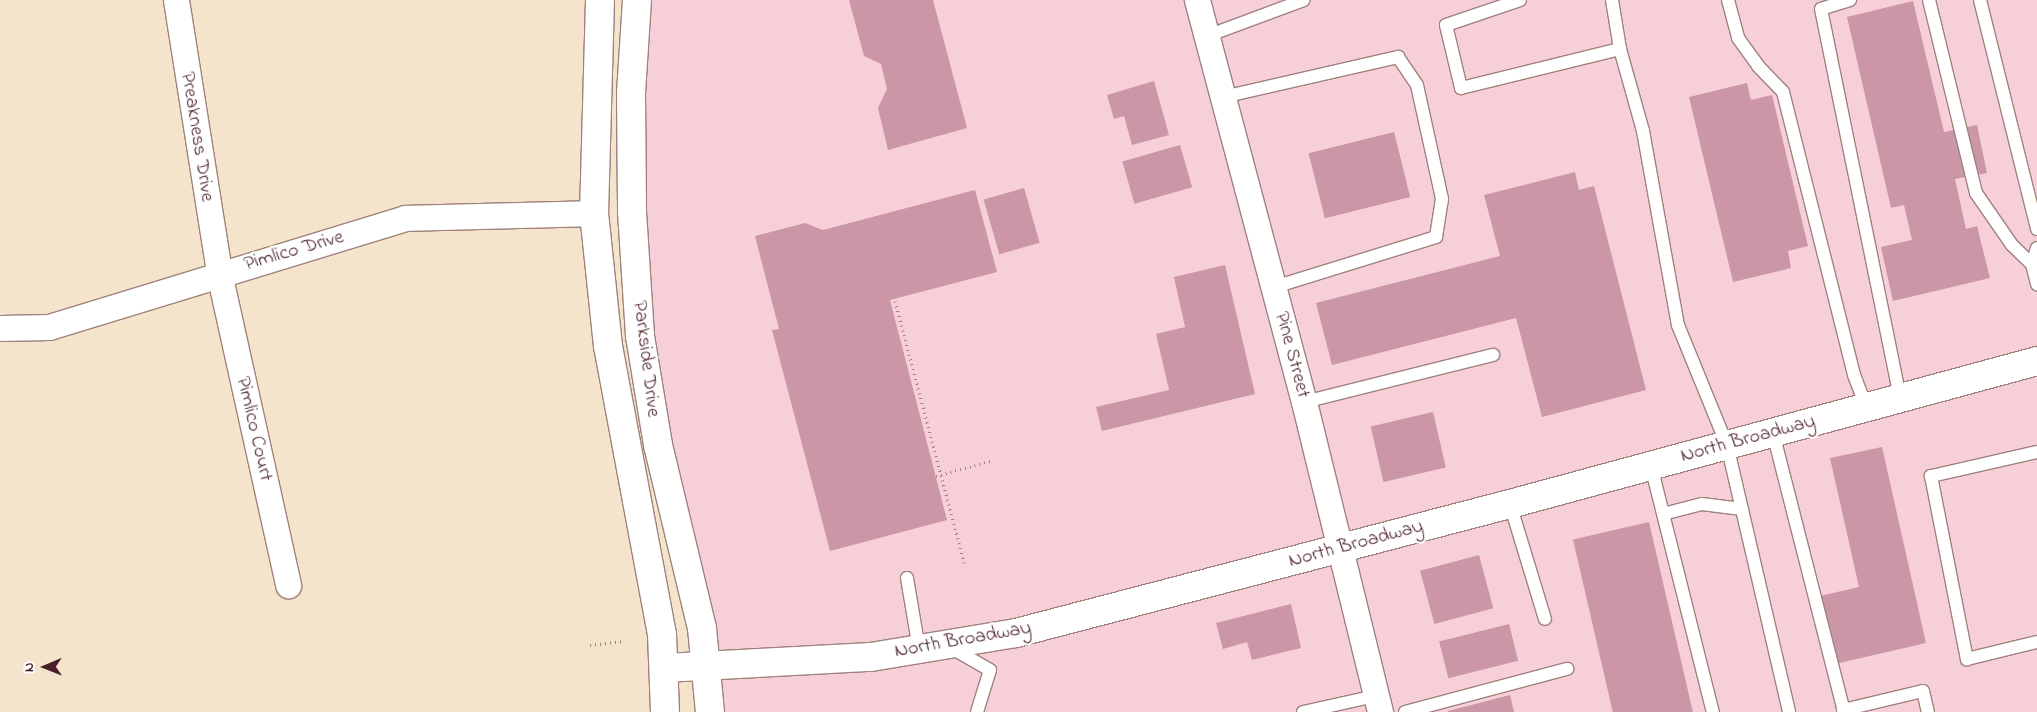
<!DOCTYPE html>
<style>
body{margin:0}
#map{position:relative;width:2037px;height:712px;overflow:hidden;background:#f4e4cb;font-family:"Indie Flower",sans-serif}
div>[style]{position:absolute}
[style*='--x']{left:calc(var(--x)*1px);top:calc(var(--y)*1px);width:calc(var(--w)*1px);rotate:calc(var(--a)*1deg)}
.built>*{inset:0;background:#f6cfd9}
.building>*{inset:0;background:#cb96a6;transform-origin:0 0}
.path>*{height:3px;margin-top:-1.5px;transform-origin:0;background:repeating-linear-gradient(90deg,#9f827b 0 1px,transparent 0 5px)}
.roads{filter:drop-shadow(1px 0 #9f827b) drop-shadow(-1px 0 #9f827b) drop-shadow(0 1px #9f827b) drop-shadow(0 -1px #9f827b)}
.lane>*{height:12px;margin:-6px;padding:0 6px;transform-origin:6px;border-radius:6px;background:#fff}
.street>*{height:25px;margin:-12.5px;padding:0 12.5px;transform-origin:12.5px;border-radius:12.5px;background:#fff}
.secondary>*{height:28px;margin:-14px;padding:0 14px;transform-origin:14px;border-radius:14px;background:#fff}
.path-bridge>*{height:3px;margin-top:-1.5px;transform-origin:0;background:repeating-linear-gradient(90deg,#9f827b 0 1px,transparent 0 5px)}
span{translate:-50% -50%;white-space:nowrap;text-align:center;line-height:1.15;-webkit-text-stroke:4.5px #fff;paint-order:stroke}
.street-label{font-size:20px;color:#4a1f2b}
.north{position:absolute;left:20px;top:642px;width:50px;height:50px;-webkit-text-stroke:4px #fff;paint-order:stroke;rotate:269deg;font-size:14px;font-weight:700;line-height:20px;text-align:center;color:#4a1f2b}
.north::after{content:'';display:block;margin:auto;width:18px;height:22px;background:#4a1f2b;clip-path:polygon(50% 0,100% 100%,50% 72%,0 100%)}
</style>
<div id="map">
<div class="built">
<i style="clip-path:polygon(637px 0,2037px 0,2037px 712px,710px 712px,640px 336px)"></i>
</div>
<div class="building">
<i style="clip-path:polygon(849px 0,933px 0,967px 128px,888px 150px,878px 108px,887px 89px,881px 64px,864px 56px)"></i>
<i style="clip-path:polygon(1913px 1px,1944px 132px,1977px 125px,1987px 173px,1955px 179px,1966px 229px,1977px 226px,1990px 278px,1893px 301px,1881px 247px,1912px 240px,1904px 205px,1891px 208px,1847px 17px)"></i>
<i style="clip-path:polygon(1154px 81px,1169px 135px,1132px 145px,1124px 116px,1114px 119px,1107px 95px)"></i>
<i style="clip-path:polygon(1747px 83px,1751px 100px,1772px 95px,1808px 246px,1788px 251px,1791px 268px,1733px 282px,1689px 97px)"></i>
<i style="left:1394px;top:132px;width:67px;height:88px;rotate:76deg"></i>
<i style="left:1180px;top:145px;width:44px;height:60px;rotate:74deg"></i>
<i style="clip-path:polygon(1575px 172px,1579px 190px,1594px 186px,1646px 390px,1542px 417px,1516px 318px,1332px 365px,1316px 303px,1500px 256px,1484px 195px)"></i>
<i style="left:1024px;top:188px;width:57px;height:42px;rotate:74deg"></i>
<i style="clip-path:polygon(975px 190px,997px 272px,890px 300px,947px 520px,830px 551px,772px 330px,779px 329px,755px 236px,805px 223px,823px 230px)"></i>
<i style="clip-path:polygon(1225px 265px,1255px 394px,1102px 431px,1096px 407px,1169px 390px,1156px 334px,1185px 327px,1174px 277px)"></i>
<i style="left:1433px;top:412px;width:57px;height:64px;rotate:77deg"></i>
<i style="clip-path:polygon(1882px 447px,1926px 643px,1835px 664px,1820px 596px,1859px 587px,1830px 458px)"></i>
<i style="left:1649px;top:522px;width:195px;height:78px;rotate:77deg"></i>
<i style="left:1479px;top:555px;width:55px;height:61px;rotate:75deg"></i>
<i style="clip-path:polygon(1291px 604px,1301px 648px,1252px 660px,1247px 642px,1223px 649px,1216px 623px)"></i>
<i style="left:1509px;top:624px;width:38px;height:72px;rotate:76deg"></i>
<i style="clip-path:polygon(1510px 695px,1514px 712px,1448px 712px,1448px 711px)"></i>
</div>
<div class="path">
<i style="--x:895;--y:301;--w:271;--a:75.2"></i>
<i style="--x:590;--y:645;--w:35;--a:-7"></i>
</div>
<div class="roads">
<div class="lane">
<i style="--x:1520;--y:0;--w:78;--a:161.3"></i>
<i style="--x:1446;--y:25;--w:65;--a:76.6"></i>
<i style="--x:1461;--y:88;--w:164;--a:-13.8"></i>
<i style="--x:1612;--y:0;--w:50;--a:80.7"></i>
<i style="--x:1620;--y:49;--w:85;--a:74.3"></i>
<i style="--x:1643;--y:131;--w:197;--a:79.8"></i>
<i style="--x:1678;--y:325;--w:130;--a:67.8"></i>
<i style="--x:1727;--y:445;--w:274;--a:76.9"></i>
<i style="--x:1728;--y:0;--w:39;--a:75"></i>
<i style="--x:1738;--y:38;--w:34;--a:54"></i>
<i style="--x:1758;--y:66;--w:36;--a:46"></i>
<i style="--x:1783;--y:92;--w:292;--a:75.9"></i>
<i style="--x:1854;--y:375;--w:34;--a:69"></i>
<i style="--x:1850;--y:0;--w:30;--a:163"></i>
<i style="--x:1821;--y:9;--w:397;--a:78.5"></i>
<i style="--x:1929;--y:0;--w:199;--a:76.3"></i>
<i style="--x:1976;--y:193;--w:63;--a:55.3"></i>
<i style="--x:2012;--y:245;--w:28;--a:44"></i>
<i style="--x:1980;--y:0;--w:236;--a:76"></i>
<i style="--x:1207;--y:36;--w:103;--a:-20.4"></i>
<i style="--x:1223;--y:97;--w:180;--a:-12.9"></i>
<i style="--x:1398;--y:57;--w:34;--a:56"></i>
<i style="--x:1417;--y:85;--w:117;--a:77.6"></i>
<i style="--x:1442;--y:199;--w:38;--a:99"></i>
<i style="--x:1436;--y:237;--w:170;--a:162.8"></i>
<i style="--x:2037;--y:248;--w:17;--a:107"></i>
<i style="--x:2032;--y:264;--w:21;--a:76"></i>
<i style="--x:1304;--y:402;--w:195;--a:-14"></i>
<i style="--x:1773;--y:433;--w:288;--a:75.7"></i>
<i style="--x:2037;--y:452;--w:109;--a:167.2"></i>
<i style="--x:1931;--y:476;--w:187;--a:78.9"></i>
<i style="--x:1967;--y:659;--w:72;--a:-13.7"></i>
<i style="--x:1651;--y:466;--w:254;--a:75.9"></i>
<i style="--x:1510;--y:504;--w:120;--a:73.1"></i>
<i style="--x:1663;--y:514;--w:40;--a:-14.4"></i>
<i style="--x:1702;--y:504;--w:40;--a:7.1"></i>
<i style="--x:907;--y:578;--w:72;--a:80.4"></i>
<i style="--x:950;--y:647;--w:46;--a:29.9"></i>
<i style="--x:990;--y:670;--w:44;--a:107.2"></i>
<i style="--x:1843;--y:710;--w:82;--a:-13.4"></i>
<i style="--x:1923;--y:691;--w:22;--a:77"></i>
<i style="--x:1303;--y:712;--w:74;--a:-12.5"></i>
<i style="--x:1405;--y:712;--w:168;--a:-14.9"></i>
</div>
<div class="street">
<i style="--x:176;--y:0;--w:276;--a:81"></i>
<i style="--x:219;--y:273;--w:320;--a:77.5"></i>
<i style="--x:1197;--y:0;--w:416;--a:75.1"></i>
<i style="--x:1304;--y:402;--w:319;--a:76.2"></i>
<i style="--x:0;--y:328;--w:49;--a:-1.2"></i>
<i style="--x:49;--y:327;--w:372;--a:-17"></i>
<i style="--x:405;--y:218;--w:189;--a:-1.5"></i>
</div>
<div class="secondary">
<i style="--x:600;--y:0;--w:213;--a:91.6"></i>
<i style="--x:594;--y:213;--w:134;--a:84"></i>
<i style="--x:608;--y:346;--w:293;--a:79.4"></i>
<i style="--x:662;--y:634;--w:78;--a:87.8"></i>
<i style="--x:637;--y:0;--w:93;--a:93.7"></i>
<i style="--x:631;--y:93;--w:119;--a:89.5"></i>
<i style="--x:632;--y:212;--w:124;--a:86.3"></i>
<i style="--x:640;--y:336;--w:110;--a:80.6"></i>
<i style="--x:658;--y:445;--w:188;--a:76.5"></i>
<i style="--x:702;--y:628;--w:84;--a:84.6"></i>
<i style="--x:665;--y:668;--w:206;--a:-3.1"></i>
<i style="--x:871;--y:657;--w:147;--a:-9.4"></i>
<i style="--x:1016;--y:633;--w:511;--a:-14.64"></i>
<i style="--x:1510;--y:504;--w:546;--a:-15.18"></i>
</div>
</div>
<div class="path-bridge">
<i style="--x:936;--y:476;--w:60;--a:-15.4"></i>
</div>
<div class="street-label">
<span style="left:197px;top:137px;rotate:81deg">Preakness Drive</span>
<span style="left:294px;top:251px;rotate:-16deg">Pimlico Drive</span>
<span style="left:1292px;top:355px;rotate:75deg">Pine Street</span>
<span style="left:646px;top:359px;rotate:83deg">Parkside Drive</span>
<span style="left:254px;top:429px;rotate:77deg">Pimlico Court</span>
<span style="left:1748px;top:439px;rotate:-15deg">North Broadway</span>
<span style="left:1356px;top:544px;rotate:-15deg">North Broadway</span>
<span style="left:963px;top:640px;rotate:-10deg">North Broadway</span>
</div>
<div class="north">N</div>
</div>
